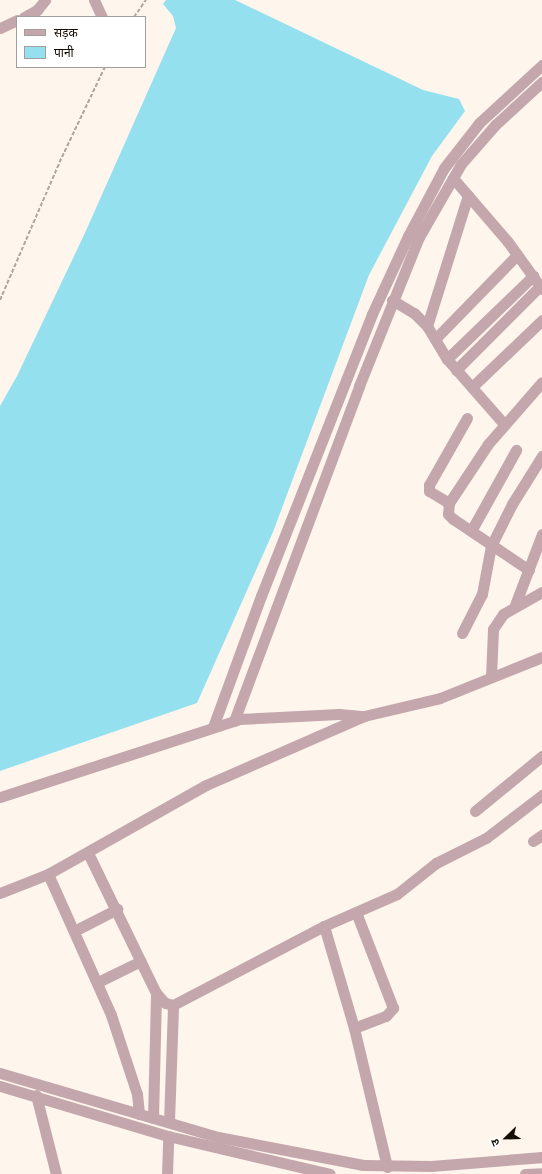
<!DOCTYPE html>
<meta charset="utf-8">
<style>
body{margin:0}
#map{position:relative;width:542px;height:1174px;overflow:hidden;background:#fef5ec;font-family:"Titillium Web","Noto Sans Devanagari",sans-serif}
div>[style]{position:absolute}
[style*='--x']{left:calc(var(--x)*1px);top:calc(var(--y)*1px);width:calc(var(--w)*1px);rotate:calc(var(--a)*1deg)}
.water>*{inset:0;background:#94e0ef}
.path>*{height:2px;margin-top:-1px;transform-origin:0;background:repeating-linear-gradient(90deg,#afa79e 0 4px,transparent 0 6px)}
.minor>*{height:11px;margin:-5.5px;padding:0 5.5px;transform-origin:5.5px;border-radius:5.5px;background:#c4a7ad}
span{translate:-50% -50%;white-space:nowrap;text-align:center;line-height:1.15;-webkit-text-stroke:4px #fff;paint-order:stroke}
.legend{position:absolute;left:16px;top:16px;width:130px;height:52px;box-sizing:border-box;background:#fff;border:1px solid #a19e9b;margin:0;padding:5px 7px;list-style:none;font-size:12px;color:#140d06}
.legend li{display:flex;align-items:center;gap:8px;height:20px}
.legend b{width:20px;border:1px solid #a19e9b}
.north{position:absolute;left:486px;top:1118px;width:40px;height:40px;-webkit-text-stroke:3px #fff;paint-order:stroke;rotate:247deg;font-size:11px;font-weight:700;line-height:16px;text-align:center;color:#140d06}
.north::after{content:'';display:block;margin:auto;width:14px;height:18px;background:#140d06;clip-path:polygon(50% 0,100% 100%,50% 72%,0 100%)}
</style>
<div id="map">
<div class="water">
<i style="clip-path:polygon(166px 0,235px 0,423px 90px,459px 99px,465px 111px,432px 156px,369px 275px,273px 532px,197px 703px,0 771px,0 406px,17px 376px,84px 235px,176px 28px,173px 16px,163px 4px)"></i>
</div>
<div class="path">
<i style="--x:134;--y:17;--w:21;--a:-55"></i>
<i style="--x:0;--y:300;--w:156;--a:-66.6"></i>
<i style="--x:62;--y:157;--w:100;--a:-64.5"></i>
</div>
<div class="minor">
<i style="--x:94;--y:0;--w:19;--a:65"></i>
<i style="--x:24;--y:17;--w:15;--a:-28"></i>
<i style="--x:37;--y:10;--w:13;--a:-51"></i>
<i style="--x:0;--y:28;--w:19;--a:-25"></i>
<i style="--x:453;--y:178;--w:84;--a:49.3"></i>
<i style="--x:508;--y:242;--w:58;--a:54.1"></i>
<i style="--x:392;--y:300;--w:26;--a:31"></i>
<i style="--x:414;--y:313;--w:18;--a:45"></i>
<i style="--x:427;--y:326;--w:39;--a:59"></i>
<i style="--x:447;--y:359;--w:86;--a:48.8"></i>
<i style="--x:427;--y:326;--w:137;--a:-72.6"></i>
<i style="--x:436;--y:338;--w:116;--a:-45.7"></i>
<i style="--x:447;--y:359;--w:120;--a:-44"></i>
<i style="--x:456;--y:370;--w:119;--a:-45"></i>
<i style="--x:472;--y:387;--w:97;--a:-43.7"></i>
<i style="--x:449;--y:503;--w:23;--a:-149"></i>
<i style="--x:429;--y:491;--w:6;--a:-90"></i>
<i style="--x:429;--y:485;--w:77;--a:-60.4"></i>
<i style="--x:471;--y:531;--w:93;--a:-60.9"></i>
<i style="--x:529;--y:570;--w:92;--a:-146.1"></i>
<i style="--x:453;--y:519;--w:7;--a:-135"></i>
<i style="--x:448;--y:514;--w:11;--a:-85"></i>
<i style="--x:449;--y:503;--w:71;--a:-56.5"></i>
<i style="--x:488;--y:444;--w:82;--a:-48.9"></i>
<i style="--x:515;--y:605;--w:76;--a:-69.2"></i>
<i style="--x:462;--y:633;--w:44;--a:-62.9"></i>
<i style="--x:482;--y:594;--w:49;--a:-79.4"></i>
<i style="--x:491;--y:546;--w:47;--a:-63.4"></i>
<i style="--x:512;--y:504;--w:57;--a:-58"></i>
<i style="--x:491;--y:677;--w:48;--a:-87.6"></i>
<i style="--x:493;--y:629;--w:18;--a:-56"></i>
<i style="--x:503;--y:614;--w:45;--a:-29.4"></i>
<i style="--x:234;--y:721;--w:358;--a:-69.5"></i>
<i style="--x:359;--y:386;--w:161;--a:-68.1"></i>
<i style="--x:419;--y:237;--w:84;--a:-60.1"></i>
<i style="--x:461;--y:164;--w:52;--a:-48.9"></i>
<i style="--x:495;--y:125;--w:64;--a:-42.5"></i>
<i style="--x:213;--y:727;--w:140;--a:-69.9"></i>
<i style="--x:261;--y:596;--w:303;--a:-68.5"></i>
<i style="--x:372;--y:314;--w:86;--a:-65.2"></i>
<i style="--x:408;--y:236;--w:77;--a:-62.1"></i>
<i style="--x:444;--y:168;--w:57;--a:-52.1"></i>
<i style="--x:479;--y:123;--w:86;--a:-42.6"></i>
<i style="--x:0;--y:797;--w:252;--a:-18"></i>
<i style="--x:240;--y:719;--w:99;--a:-2.9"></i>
<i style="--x:339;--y:714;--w:25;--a:5"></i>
<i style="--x:364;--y:716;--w:78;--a:-13.3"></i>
<i style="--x:440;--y:698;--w:110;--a:-21.9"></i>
<i style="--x:475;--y:811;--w:87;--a:-39.4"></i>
<i style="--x:533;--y:841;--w:11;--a:-34"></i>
<i style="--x:88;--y:853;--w:156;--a:64.1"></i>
<i style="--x:156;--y:993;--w:13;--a:48"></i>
<i style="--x:165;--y:1003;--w:8;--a:14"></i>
<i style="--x:173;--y:1005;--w:170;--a:-27.6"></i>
<i style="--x:324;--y:926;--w:80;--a:-23.7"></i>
<i style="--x:397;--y:894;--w:50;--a:-38.5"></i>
<i style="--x:436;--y:863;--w:56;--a:-26.6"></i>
<i style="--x:486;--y:838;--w:71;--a:-37.5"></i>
<i style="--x:48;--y:874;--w:154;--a:65.9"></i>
<i style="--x:111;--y:1015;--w:83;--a:71.8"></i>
<i style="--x:137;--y:1094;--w:20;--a:84"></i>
<i style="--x:0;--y:893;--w:52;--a:-21.6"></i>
<i style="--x:48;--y:874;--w:181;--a:-29.4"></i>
<i style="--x:206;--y:785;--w:172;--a:-23.6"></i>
<i style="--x:324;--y:926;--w:106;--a:73.6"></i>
<i style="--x:354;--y:1028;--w:143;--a:76.6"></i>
<i style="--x:80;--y:928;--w:42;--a:-27.2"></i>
<i style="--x:102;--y:980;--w:43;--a:-26"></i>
<i style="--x:354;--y:1028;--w:34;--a:-21"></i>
<i style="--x:386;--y:1016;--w:11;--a:-49"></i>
<i style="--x:393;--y:1008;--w:103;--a:-111.1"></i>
<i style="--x:0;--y:1073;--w:227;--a:16.4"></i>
<i style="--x:218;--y:1137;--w:148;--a:10.9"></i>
<i style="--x:363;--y:1165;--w:68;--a:0.8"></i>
<i style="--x:431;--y:1166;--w:111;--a:-4.6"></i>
<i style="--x:0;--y:1086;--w:175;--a:16.6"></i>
<i style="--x:168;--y:1136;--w:166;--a:13.2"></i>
<i style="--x:36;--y:1095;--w:81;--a:75.8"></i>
<i style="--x:153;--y:1118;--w:125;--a:-88.6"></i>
<i style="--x:169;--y:1122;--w:117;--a:-88"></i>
<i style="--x:167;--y:1174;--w:38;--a:-88"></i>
<i style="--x:525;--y:1174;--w:17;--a:-3"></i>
</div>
<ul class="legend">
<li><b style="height:5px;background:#c4a7ad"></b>सड़क</li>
<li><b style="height:11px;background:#94e0ef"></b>पानी</li>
</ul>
<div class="north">उ</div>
</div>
